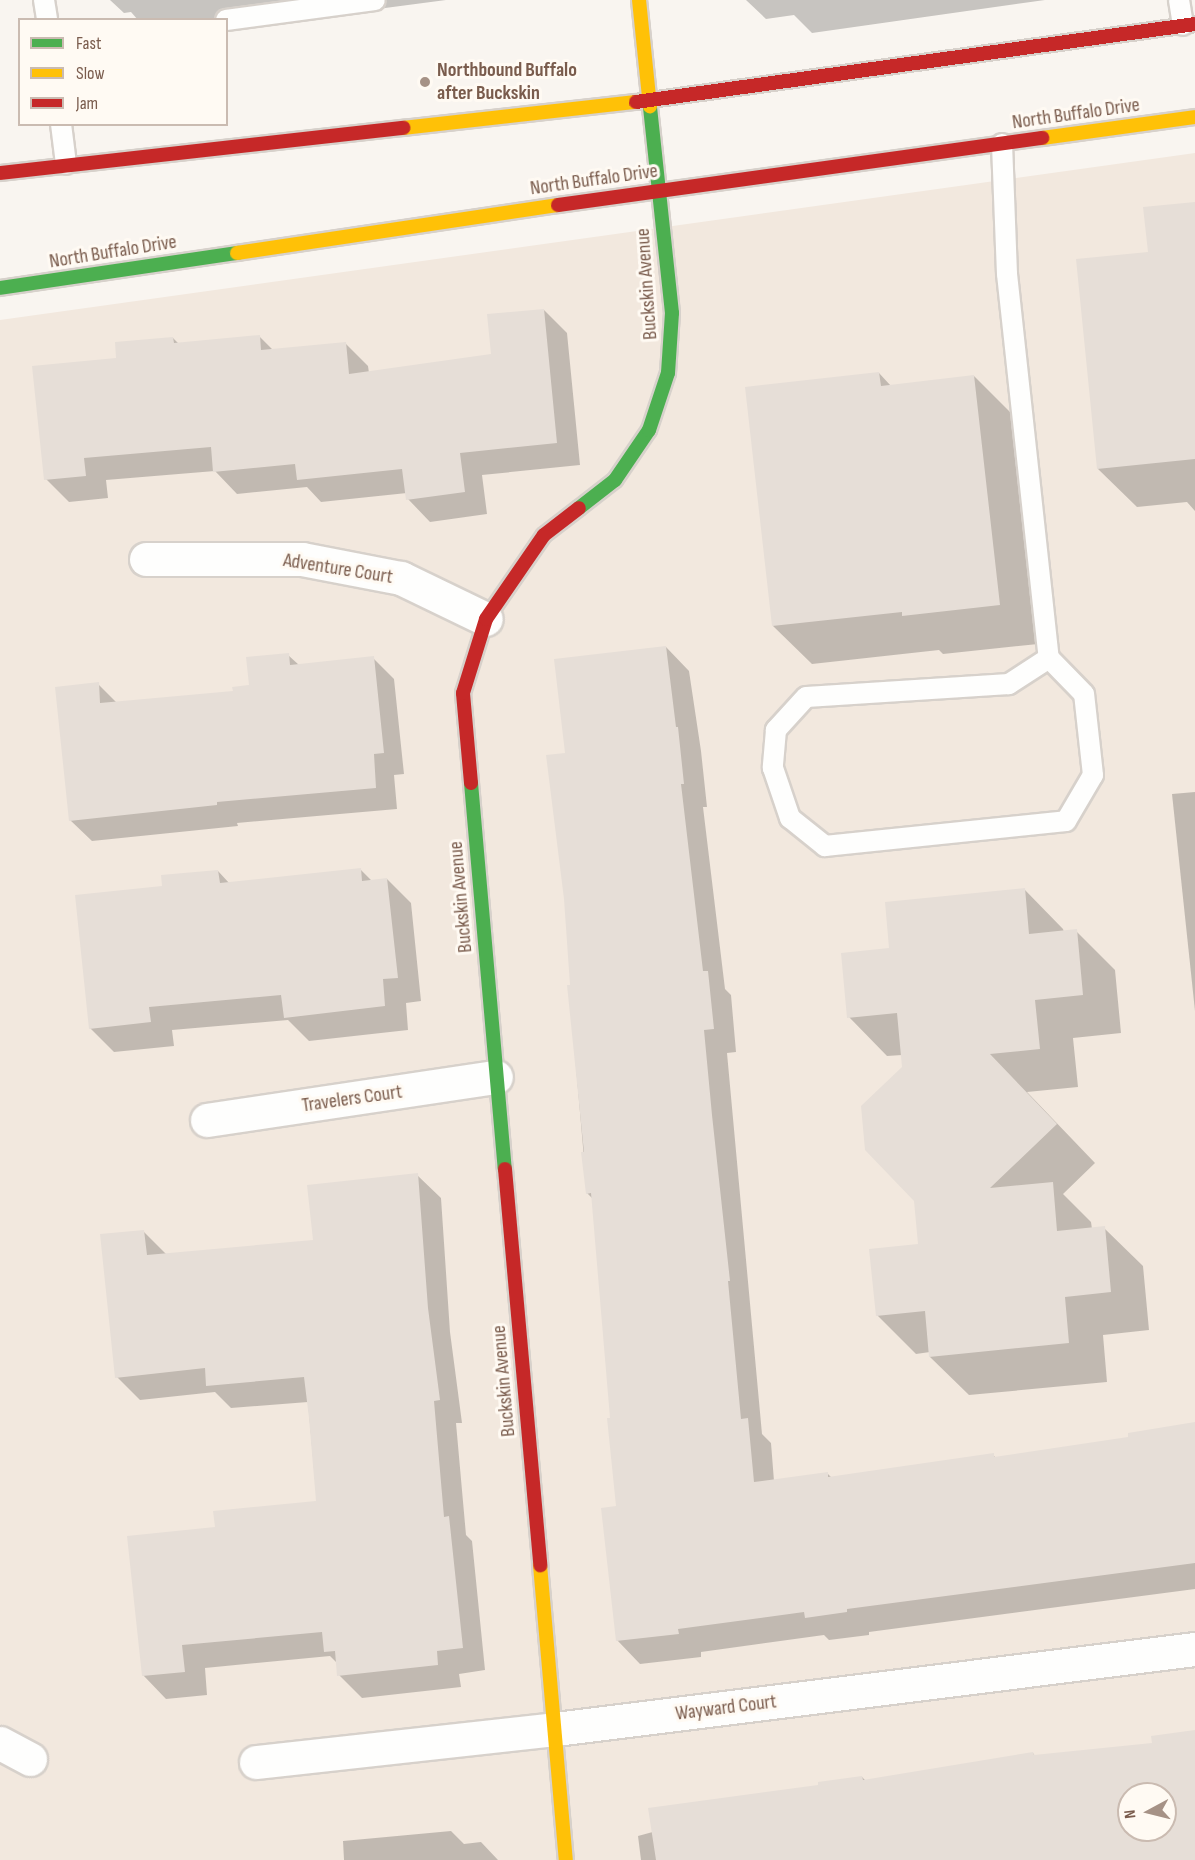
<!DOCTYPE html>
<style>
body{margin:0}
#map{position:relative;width:1195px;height:1860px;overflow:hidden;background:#f9f5f0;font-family:"Sofia Sans Condensed",sans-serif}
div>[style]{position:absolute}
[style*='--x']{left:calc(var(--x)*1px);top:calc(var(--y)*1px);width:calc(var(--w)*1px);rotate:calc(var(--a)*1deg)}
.residential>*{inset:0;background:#f2e8de}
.shadow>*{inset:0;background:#0003}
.building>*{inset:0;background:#e6ded7}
.roads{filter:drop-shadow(2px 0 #d7d1cb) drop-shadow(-2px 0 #d7d1cb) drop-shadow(0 2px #d7d1cb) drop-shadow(0 -2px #d7d1cb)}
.lane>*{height:20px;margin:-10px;padding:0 10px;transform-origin:10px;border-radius:10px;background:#fefefd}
.street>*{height:33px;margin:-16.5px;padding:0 16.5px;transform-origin:16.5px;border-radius:16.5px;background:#fefefd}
.fast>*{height:14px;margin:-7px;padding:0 7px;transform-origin:7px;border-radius:7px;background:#4caf50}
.slow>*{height:14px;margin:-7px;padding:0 7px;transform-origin:7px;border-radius:7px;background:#ffc107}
.jam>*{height:14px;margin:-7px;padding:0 7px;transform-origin:7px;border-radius:7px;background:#c62828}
.dots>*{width:16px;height:16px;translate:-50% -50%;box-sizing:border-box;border:3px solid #fffaf3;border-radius:50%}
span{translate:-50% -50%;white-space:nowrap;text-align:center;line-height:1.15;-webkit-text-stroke:6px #fffaf3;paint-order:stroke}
.poi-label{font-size:20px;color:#7a5c4d;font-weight:700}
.left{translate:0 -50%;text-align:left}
.street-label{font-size:20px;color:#7a5c4d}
.legend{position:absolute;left:18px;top:18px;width:210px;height:108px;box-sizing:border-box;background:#fffaf3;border:2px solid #cabbb1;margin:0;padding:8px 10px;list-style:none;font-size:18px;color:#7a5c4d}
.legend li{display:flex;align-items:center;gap:12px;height:30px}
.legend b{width:30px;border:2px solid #cabbb1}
.north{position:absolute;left:1117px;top:1782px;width:60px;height:60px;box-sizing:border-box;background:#fffaf3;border:2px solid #cabbb1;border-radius:50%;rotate:263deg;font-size:16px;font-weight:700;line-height:24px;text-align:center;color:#7a5c4d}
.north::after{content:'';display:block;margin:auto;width:21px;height:27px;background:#a69286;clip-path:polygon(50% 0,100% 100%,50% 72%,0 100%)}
</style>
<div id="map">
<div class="residential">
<i style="clip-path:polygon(evenodd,1195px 153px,1195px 1860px,0 1860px,0 320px,1195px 153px,1129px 1794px,1165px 1794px,1165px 1830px,1129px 1830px,1129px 1794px)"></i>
</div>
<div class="shadow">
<i style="clip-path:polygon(110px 0,446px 0,226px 29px,226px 20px,138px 20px,131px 12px,124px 13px)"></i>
<i style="clip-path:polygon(746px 0,1045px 0,812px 33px,794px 15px,766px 19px)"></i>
<i style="clip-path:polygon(1195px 204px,1195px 511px,1187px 502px,1137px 507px,1098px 469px,1150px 253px)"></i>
<i style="clip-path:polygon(544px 310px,567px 333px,580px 465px,482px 475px,487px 514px,430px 522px,408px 499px,407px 493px,321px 502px,307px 487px,237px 494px,215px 471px,106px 480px,108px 498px,69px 502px,46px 479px,118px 359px,173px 338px,179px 344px,259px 336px,274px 351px,345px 343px,368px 366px,369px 373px,493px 356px)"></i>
<i style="clip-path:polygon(879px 373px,891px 386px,974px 376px,1013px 415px,1038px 644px,943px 654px,939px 650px,812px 664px,773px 626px)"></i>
<i style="clip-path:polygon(666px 647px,689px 671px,701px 751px,707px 807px,703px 807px,725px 989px,731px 995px,736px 1052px,727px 1053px,762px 1434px,771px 1443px,774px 1481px,827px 1473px,832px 1478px,993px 1455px,996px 1458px,1130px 1438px,1195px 1423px,1195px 1589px,869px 1632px,869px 1635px,829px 1640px,824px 1635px,701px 1652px,701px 1657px,640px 1664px,617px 1640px,618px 1507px,612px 1419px,593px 1199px,587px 1193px,569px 986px,572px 986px,567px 754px)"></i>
<i style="clip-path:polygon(288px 655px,299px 665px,373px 658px,394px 679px,404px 774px,394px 775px,397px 809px,237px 823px,238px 826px,92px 841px,70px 820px,98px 684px,117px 703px,234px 692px,251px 687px)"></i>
<i style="clip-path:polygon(1195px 792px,1195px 1011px,1172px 794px)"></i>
<i style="clip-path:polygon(361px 870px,372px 881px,387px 879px,411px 903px,421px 1001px,406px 1003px,408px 1030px,309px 1041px,288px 1020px,172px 1030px,174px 1046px,114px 1052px,90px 1028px,163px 887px,218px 871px,230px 884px)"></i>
<i style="clip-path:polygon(1025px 890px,1063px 929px,1064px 932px,1076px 931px,1115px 970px,1121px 1033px,1073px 1038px,1078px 1087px,1027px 1092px,1095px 1163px,1063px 1194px,1091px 1222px,1092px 1229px,1104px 1228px,1143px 1266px,1149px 1330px,1103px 1335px,1107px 1382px,969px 1395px,930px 1357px,930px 1352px,916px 1354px,877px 1315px,919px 1245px,903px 1068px,902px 1055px,887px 1056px,849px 1017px,891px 950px)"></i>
<i style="clip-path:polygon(417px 1175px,441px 1198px,450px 1332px,462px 1423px,456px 1423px,466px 1535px,472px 1541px,485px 1670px,459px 1674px,461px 1687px,362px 1698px,339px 1675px,338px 1664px,330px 1656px,205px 1668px,207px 1695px,166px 1699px,143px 1675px,216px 1528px,317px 1502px,308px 1402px,231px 1408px,215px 1392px,140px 1400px,117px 1377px,144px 1232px,167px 1255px,315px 1241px)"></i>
<i style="clip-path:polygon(evenodd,1195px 1734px,1195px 1860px,641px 1860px,638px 1836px,820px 1786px,862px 1777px,866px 1781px,1033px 1753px,1035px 1756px,1154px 1745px,1195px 1734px,1129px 1794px,1165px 1794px,1165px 1830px,1129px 1830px,1129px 1794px)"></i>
<i style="clip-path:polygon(451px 1831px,464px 1844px,481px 1842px,498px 1860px,344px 1860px,343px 1841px)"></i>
</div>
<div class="building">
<i style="clip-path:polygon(1195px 202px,1195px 459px,1097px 469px,1076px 259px,1148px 252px,1143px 207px)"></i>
<i style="clip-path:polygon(544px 309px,557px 443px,460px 453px,465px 492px,406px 500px,402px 469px,297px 480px,295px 464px,213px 472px,211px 447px,84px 458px,86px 476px,44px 480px,32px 366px,116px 358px,115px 342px,173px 337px,174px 343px,260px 335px,261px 350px,346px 342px,349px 374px,491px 354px,487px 314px)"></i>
<i style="clip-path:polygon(879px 372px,881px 386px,974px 375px,1000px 605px,902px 616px,902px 612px,772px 626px,745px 387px)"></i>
<i style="clip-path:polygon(666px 646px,676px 727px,678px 727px,684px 784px,681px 784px,703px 971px,708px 971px,714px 1029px,704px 1030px,712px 1115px,730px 1281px,728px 1281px,741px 1419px,748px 1418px,754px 1482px,828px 1472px,828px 1477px,994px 1453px,994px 1457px,1128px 1437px,1128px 1433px,1195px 1422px,1195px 1563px,847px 1609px,847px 1612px,805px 1618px,804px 1612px,678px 1629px,679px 1634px,616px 1641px,601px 1508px,616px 1506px,607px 1418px,610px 1418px,591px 1193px,586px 1194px,581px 1152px,584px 1152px,567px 985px,570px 985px,564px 899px,546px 755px,565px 753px,554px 659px)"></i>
<i style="clip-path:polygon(289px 653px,290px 665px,374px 656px,384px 753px,374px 754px,376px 788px,217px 802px,217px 805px,69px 821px,55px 687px,99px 682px,100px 703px,233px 691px,232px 687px,249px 685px,246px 657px)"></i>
<i style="clip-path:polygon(361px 868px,362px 881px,387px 878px,398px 978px,383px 979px,385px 1006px,284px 1018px,281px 995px,149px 1007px,151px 1022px,89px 1029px,75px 895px,162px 886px,161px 875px,218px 870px,220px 883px)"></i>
<i style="clip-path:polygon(1025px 888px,1029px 934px,1077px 929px,1083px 995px,1035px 1000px,1040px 1049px,990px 1054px,1057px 1124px,990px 1188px,1053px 1182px,1057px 1231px,1105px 1226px,1111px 1292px,1065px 1297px,1069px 1343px,929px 1357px,925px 1311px,876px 1316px,869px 1249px,918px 1244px,914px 1201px,865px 1150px,861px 1106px,902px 1067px,897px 1013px,847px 1018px,841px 953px,889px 948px,885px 902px)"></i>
<i style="clip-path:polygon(418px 1173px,428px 1308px,440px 1400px,434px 1401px,444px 1517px,449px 1516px,463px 1648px,437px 1651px,438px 1665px,337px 1676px,335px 1651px,324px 1652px,322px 1632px,182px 1645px,185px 1672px,142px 1676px,127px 1536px,215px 1527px,213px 1511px,316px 1501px,309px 1418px,304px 1377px,206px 1386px,205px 1368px,115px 1378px,100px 1234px,144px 1230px,147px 1255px,313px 1240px,307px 1185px)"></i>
<i style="clip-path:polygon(evenodd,1195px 1730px,1195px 1860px,656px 1860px,648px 1808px,818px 1785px,818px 1782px,862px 1776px,863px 1780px,1033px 1752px,1034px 1755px,1152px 1743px,1151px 1736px,1195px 1730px,1129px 1794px,1165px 1794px,1165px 1830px,1129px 1830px,1129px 1794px)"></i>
</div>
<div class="roads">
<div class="lane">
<i style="--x:44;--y:0;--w:20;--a:81"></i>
<i style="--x:1179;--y:0;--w:25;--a:81"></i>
<i style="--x:226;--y:20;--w:150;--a:-7.6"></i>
<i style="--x:61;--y:124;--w:40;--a:82.9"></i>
<i style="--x:1002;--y:144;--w:130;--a:87.8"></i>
<i style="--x:1007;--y:274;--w:386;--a:83.8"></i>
<i style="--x:1049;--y:658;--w:48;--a:147"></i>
<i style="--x:1009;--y:684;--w:203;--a:176.3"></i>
<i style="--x:806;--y:697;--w:45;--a:132.3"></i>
<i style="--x:776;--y:730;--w:38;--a:95"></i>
<i style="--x:773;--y:768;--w:53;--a:71.2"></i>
<i style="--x:790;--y:818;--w:45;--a:38.7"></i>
<i style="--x:825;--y:846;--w:242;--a:-5.9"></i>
<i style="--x:1066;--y:821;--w:53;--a:-59.6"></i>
<i style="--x:1093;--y:775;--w:81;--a:-96.3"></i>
<i style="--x:1084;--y:694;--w:50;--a:-134.2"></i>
</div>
<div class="street">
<i style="--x:146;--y:559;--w:156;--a:0"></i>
<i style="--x:302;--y:559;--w:101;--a:10.9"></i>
<i style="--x:401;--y:578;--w:94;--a:25.8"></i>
<i style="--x:207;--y:1120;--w:292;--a:-8.5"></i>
<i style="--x:0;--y:1743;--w:34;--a:28"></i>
<i style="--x:256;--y:1762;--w:302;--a:-6.3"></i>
<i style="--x:556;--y:1729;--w:644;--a:-7.14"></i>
</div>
<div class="fast">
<i style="--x:0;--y:288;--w:240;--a:-8.4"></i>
<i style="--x:579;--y:508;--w:46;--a:-37.9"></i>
<i style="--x:615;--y:480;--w:60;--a:-55.8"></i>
<i style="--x:649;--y:430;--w:60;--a:-71.6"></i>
<i style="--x:668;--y:373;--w:60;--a:-86.2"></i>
<i style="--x:672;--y:313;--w:208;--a:-96.1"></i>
<i style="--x:471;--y:783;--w:387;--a:85"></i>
</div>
<div class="slow">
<i style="--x:639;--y:0;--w:107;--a:84.1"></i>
<i style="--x:403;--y:128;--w:234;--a:-6.4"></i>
<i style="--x:1042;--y:138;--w:154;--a:-7.8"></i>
<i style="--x:237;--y:253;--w:325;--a:-8.5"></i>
<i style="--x:540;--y:1565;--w:296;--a:85"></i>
</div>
<div class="jam">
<i style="--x:636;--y:102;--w:564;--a:-7.94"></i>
<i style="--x:0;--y:173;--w:406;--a:-6.4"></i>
<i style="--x:558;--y:205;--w:489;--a:-7.9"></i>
<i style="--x:471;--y:783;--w:90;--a:-95.1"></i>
<i style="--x:463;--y:693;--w:77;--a:-72.7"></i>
<i style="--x:486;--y:619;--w:102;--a:-55.4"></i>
<i style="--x:544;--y:535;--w:44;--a:-37.6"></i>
<i style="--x:505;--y:1169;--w:398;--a:84.9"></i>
</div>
</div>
<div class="dots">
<i style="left:425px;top:82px;background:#a69286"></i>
</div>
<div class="poi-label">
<span class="left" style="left:437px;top:82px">Northbound Buffalo<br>after Buckskin</span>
</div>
<div class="street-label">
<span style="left:1076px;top:114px;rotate:-8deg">North Buffalo Drive</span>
<span style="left:594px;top:180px;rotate:-8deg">North Buffalo Drive</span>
<span style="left:113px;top:252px;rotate:-9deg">North Buffalo Drive</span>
<span style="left:647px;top:284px;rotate:-94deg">Buckskin Avenue</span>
<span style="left:338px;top:569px;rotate:9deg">Adventure Court</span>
<span style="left:461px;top:897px;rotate:-95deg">Buckskin Avenue</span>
<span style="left:352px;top:1099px;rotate:-8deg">Travelers Court</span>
<span style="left:504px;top:1381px;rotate:-95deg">Buckskin Avenue</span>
<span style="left:726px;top:1708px;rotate:-7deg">Wayward Court</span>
</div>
<ul class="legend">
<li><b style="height:8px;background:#4caf50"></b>Fast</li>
<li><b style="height:8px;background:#ffc107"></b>Slow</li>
<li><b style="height:8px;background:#c62828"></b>Jam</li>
</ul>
<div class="north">N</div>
</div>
